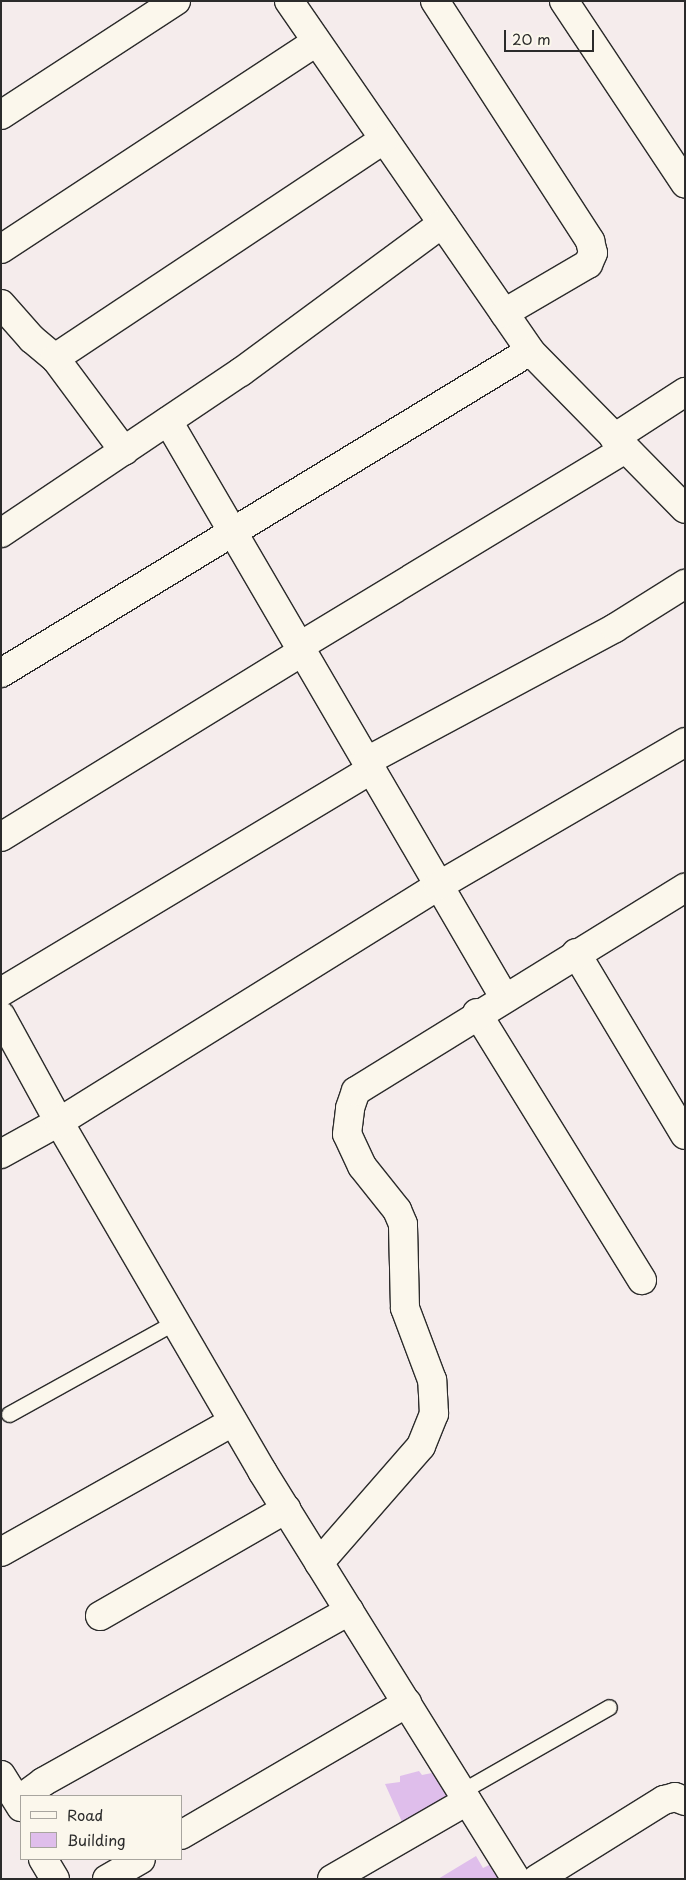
<!DOCTYPE html>
<style>
body{margin:0}
#map{position:relative;width:686px;height:1880px;overflow:hidden;background:#f5ecec;font-family:"Playpen Sans",sans-serif}
div>[style]{position:absolute}
[style*='--x']{left:calc(var(--x)*1px);top:calc(var(--y)*1px);width:calc(var(--w)*1px);rotate:calc(var(--a)*1deg)}
.building>*{inset:0;background:#dfbeeb}
.roads{filter:drop-shadow(1px 0 #2b2b2b) drop-shadow(-1px 0 #2b2b2b) drop-shadow(0 1px #2b2b2b) drop-shadow(0 -1px #2b2b2b)}
.lane>*{height:15px;margin:-7.5px;padding:0 7.5px;transform-origin:7.5px;border-radius:7.5px;background:#fbf7ec}
.street>*{height:28px;margin:-14px;padding:0 14px;transform-origin:14px;border-radius:14px;background:#fbf7ec}
span{translate:-50% -50%;white-space:nowrap;text-align:center;line-height:1.15;-webkit-text-stroke:4px #fbf7ec;paint-order:stroke}
.frame{position:absolute;inset:0;border:2px solid #2b2b2b;pointer-events:none}
.legend{position:absolute;left:20px;top:1795px;width:162px;height:65px;box-sizing:border-box;background:#fbf7ec;border:1px solid #a8a59f;margin:0;padding:6px 9px;list-style:none;font-size:15px;color:#2b2b2b}
.legend li{display:flex;align-items:center;gap:10px;height:25px}
.legend b{width:25px;border:1px solid #a8a59f}
.scale{position:absolute;left:504px;top:30px;width:90px;height:22px;box-sizing:border-box;border:2px solid #2b2b2b;border-top:0;padding-left:6px;font-size:15px;line-height:18px;white-space:nowrap;color:#2b2b2b;-webkit-text-stroke:4px #fbf7ec;paint-order:stroke}
</style>
<div id="map">
<div class="building">
<i style="clip-path:polygon(419px 1771px,422px 1775px,432px 1773px,448px 1798px,403px 1824px,385px 1784px,400px 1782px,400px 1776px)"></i>
<i style="clip-path:polygon(476px 1856px,483px 1868px,489px 1865px,498px 1879px,438px 1879px)"></i>
</div>
<div class="roads">
<div class="lane">
<i style="--x:9;--y:1414;--w:190;--a:-29"></i>
<i style="--x:462;--y:1791;--w:169;--a:-29.7"></i>
</div>
<div class="street">
<i style="--x:289;--y:1;--w:425;--a:55.4"></i>
<i style="--x:530;--y:351;--w:221;--a:45.5"></i>
<i style="--x:435;--y:1;--w:286;--a:57.1"></i>
<i style="--x:590;--y:241;--w:12;--a:76"></i>
<i style="--x:593;--y:253;--w:12;--a:114"></i>
<i style="--x:588;--y:264;--w:97;--a:149.7"></i>
<i style="--x:564;--y:1;--w:219;--a:56.4"></i>
<i style="--x:1;--y:115;--w:209;--a:-33.1"></i>
<i style="--x:1;--y:249;--w:377;--a:-33.3"></i>
<i style="--x:1;--y:304;--w:47;--a:48.5"></i>
<i style="--x:32;--y:339;--w:30;--a:40"></i>
<i style="--x:55;--y:358;--w:116;--a:53.4"></i>
<i style="--x:55;--y:358;--w:395;--a:-33.6"></i>
<i style="--x:168;--y:421;--w:667;--a:59.74"></i>
<i style="--x:614;--y:438;--w:85;--a:-32.9"></i>
<i style="--x:1;--y:533;--w:289;--a:-33.9"></i>
<i style="--x:241;--y:372;--w:250;--a:-36.4"></i>
<i style="--x:300;--y:646;--w:380;--a:-31.2"></i>
<i style="--x:1;--y:673;--w:619;--a:-31.33"></i>
<i style="--x:367;--y:761;--w:281;--a:-28.2"></i>
<i style="--x:615;--y:628;--w:83;--a:-32.2"></i>
<i style="--x:1;--y:837;--w:355;--a:-31.6"></i>
<i style="--x:576;--y:953;--w:212;--a:59.1"></i>
<i style="--x:1;--y:992;--w:433;--a:-31"></i>
<i style="--x:477;--y:1013;--w:314;--a:58.3"></i>
<i style="--x:1;--y:1016;--w:121;--a:61.3"></i>
<i style="--x:59;--y:1122;--w:404;--a:59.8"></i>
<i style="--x:262;--y:1471;--w:481;--a:58.1"></i>
<i style="--x:1;--y:1154;--w:66;--a:-28.9"></i>
<i style="--x:59;--y:1122;--w:446;--a:-31.9"></i>
<i style="--x:438;--y:886;--w:286;--a:-30.2"></i>
<i style="--x:1;--y:1552;--w:266;--a:-29.3"></i>
<i style="--x:319;--y:1563;--w:155;--a:-48.9"></i>
<i style="--x:421;--y:1446;--w:35;--a:-68"></i>
<i style="--x:434;--y:1414;--w:34;--a:-93"></i>
<i style="--x:432;--y:1380;--w:77;--a:-110.6"></i>
<i style="--x:405;--y:1308;--w:84;--a:-91.4"></i>
<i style="--x:403;--y:1224;--w:15;--a:-113"></i>
<i style="--x:397;--y:1210;--w:56;--a:-128.5"></i>
<i style="--x:362;--y:1166;--w:35;--a:-115"></i>
<i style="--x:347;--y:1134;--w:26;--a:-83"></i>
<i style="--x:350;--y:1108;--w:18;--a:-71"></i>
<i style="--x:356;--y:1091;--w:387;--a:-31.7"></i>
<i style="--x:100;--y:1616;--w:215;--a:-29.9"></i>
<i style="--x:1;--y:1775;--w:38;--a:58"></i>
<i style="--x:24;--y:1796;--w:24;--a:-36"></i>
<i style="--x:43;--y:1782;--w:351;--a:-29.2"></i>
<i style="--x:181;--y:1835;--w:262;--a:-30.3"></i>
<i style="--x:43;--y:1859;--w:23;--a:59"></i>
<i style="--x:107;--y:1879;--w:39;--a:-30"></i>
<i style="--x:332;--y:1879;--w:156;--a:-30"></i>
<i style="--x:537;--y:1879;--w:150;--a:-31.9"></i>
<i style="--x:664;--y:1800;--w:11;--a:-15"></i>
<i style="--x:675;--y:1797;--w:11;--a:22"></i>
</div>
</div>
<div class="frame"></div>
<ul class="legend">
<li><b style="height:6px;background:#fbf7ec"></b>Road</li>
<li><b style="height:14px;background:#dfbeeb"></b>Building</li>
</ul>
<div class="scale">20 m</div>
</div>
